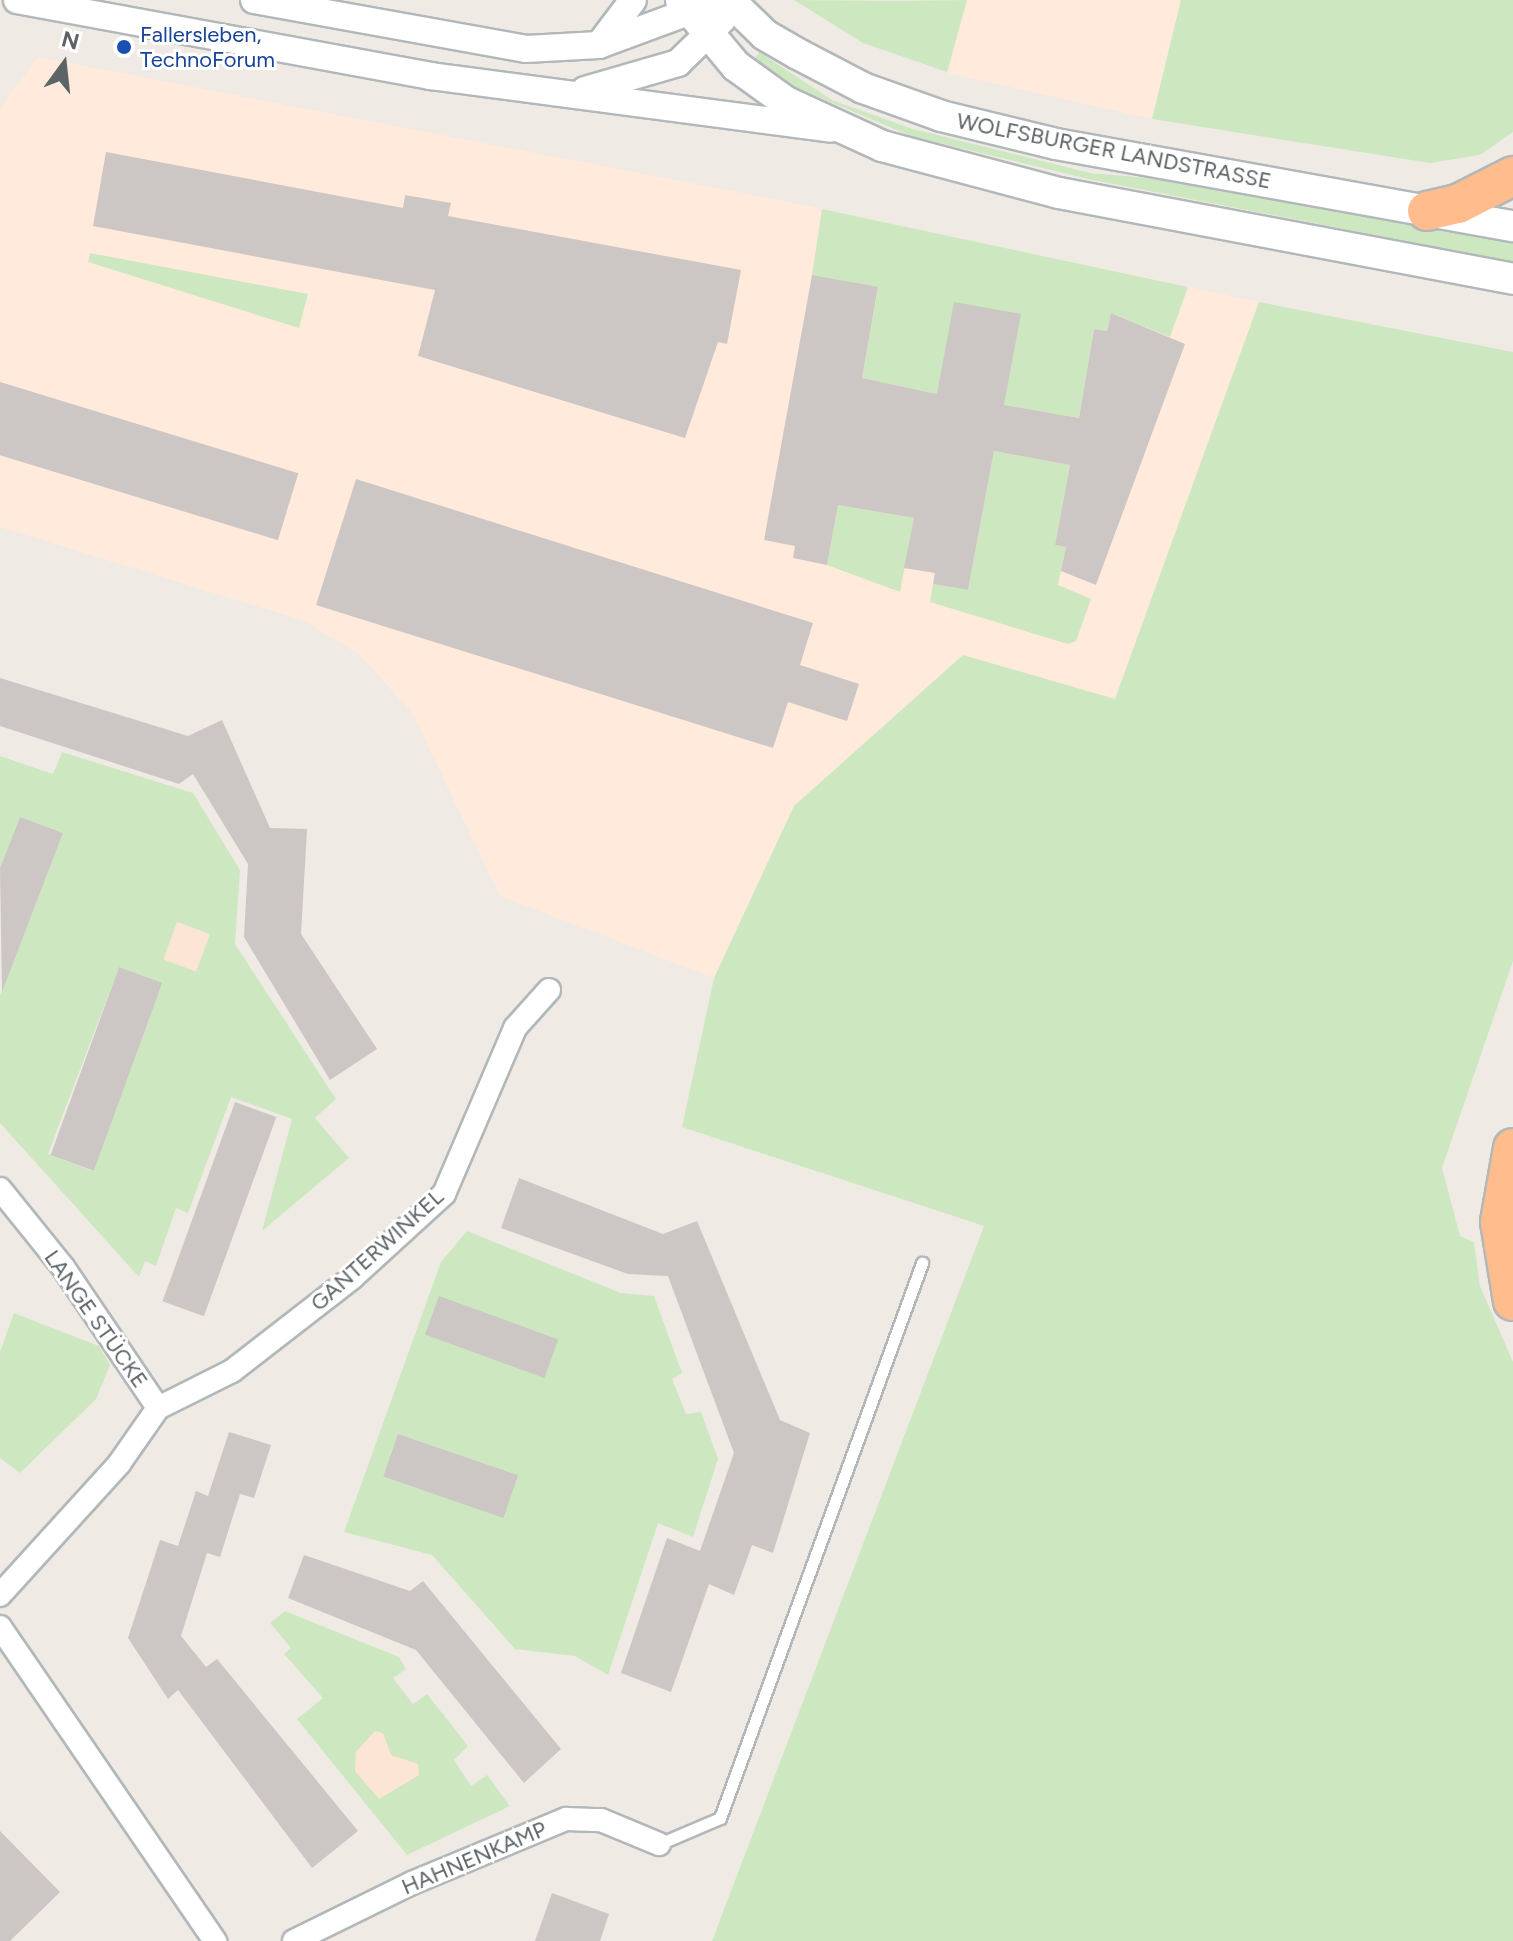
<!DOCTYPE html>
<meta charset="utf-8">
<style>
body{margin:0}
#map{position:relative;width:1513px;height:1941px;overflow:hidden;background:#f0eae5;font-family:Figtree,sans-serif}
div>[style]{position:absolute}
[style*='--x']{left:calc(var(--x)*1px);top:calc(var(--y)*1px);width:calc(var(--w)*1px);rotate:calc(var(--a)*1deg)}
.commercial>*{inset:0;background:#ffeadb}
.green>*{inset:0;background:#cde8c1}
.sand>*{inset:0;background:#fce5d4;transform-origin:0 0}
.building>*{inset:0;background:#ccc6c4;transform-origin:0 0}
.roads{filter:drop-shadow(2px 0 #b2b8ba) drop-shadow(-2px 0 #b2b8ba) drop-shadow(0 2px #b2b8ba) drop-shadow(0 -2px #b2b8ba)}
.service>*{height:11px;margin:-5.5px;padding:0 5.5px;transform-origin:5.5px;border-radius:5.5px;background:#fff}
.minor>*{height:22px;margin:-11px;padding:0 11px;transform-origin:11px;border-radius:11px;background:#fff}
.tertiary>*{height:26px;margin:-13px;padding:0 13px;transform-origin:13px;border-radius:13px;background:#fff}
.secondary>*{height:30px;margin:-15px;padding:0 15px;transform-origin:15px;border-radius:15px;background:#fff}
.motorway>*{height:38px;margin:-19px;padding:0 19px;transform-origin:19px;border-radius:19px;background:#ffbc8c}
.dots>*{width:22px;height:22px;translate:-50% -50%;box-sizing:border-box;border:4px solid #fff;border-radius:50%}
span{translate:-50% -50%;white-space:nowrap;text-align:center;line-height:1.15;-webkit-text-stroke:6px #fff;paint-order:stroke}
.transit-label{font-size:22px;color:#164399}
.left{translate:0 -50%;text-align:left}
.street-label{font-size:22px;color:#5d6466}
.north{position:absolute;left:24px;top:24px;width:80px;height:80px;-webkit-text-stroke:6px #fff;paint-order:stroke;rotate:15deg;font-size:22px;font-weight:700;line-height:32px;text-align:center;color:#5d6466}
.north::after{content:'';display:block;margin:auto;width:28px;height:36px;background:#5d6466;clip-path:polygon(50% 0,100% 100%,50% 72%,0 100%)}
</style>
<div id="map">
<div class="commercial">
<i style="clip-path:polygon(966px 0,1181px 0,1152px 119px,948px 73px)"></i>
<i style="clip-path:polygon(38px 57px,789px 202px,1259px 302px,1115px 699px,963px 655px,794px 806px,714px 978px,500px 896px,412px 713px,360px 655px,305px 621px,0 527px,0 108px)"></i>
</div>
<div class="green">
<i style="clip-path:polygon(794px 0,899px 1px,967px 0,947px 72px,863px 43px)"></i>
<i style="clip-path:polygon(1181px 0,1513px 0,1513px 132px,1480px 155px,1430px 163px,1152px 119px)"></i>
<i style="clip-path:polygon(759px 52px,832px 100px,913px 129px,1090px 173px,1207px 183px,1513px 243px,1513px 262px,1088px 179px,911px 136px,797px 88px,755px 58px)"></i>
<i style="clip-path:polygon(822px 209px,1188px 287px,1170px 337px,1111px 313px,1107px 331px,1094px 329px,1079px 418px,1004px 405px,1020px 314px,937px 394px,862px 378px,878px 288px,812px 275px)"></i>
<i style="clip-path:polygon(90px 253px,308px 294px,299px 328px,88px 262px)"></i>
<i style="clip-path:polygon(1259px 302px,1513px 352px,1513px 961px,1442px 1168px,1460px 1236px,1474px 1242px,1480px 1286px,1513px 1362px,1513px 1941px,712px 1941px,984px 1226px,682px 1127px,714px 978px,794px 806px,963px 655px,1115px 699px)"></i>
<i style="clip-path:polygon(994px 451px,1070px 465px,1055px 545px,1066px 547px,1058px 585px,1091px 599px,1076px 641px,1068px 644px,930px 602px,933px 584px,968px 590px)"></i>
<i style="clip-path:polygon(838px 505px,914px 518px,900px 592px,827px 565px)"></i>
<i style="clip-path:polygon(evenodd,62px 752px,193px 793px,240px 870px,235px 944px,336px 1099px,315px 1118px,349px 1158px,262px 1231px,292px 1119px,231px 1097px,188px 1213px,176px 1208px,156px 1266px,145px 1261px,139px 1277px,0 1123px,0 996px,63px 833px,20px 817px,0 868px,0 756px,53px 774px,62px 752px,119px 967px,162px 983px,90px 1170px,48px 1154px,119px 967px)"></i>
<i style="clip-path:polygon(467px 1231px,621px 1293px,654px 1296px,682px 1373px,672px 1379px,686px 1414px,701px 1412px,718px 1459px,693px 1537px,658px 1523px,608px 1675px,575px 1656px,515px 1649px,432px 1555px,344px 1532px,441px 1262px)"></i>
<i style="clip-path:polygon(14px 1313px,99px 1346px,110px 1365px,96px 1399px,20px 1473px,0 1458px,0 1352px)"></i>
<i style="clip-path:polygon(285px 1611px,399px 1657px,406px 1669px,393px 1678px,413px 1704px,427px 1694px,468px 1746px,454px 1760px,471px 1786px,487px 1775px,510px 1806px,407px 1855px,297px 1719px,323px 1698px,284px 1654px,291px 1648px,270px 1623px)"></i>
</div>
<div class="sand">
<i style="left:177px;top:922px;width:35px;height:40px;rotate:20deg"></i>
<i style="clip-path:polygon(375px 1731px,383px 1733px,391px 1755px,418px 1764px,419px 1775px,379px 1799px,355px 1771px,356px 1752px)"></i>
</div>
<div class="building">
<i style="clip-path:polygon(106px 152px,403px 208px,405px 195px,451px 203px,448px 216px,741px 270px,727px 344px,718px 342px,685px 438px,418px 356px,435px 290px,93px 226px)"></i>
<i style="clip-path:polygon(812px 275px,878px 287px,862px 378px,937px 394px,954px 302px,1021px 314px,1004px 405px,1079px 418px,1094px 329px,1107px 331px,1111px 313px,1185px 344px,1096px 585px,1061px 571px,1066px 547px,1055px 545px,1070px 465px,994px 451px,968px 590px,933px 584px,935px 573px,904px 568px,914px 518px,838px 505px,827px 565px,793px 558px,795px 546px,764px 540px)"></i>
<i style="left:0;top:382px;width:312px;height:70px;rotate:17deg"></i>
<i style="clip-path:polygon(356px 479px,813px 623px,800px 665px,859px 684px,847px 721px,788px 702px,773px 748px,316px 605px)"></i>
<i style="clip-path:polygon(0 678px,188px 736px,222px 720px,270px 828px,307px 829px,301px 934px,377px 1049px,330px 1080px,244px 937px,248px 864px,193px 774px,179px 784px,0 726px)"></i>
<i style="clip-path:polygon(20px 817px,63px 833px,2px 992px,0 868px)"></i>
<i style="left:119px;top:967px;width:46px;height:200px;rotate:20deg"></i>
<i style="left:235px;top:1102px;width:44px;height:212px;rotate:20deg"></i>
<i style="clip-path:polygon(519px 1178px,663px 1234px,697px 1221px,780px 1420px,810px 1433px,773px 1553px,752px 1545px,734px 1595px,709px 1584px,671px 1692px,621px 1673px,667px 1538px,700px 1551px,734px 1453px,668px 1276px,628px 1274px,501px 1228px)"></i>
<i style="left:439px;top:1296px;width:127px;height:41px;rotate:20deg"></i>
<i style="clip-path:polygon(229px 1432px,271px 1445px,254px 1498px,240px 1494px,220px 1557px,207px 1553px,181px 1636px,206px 1667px,217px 1659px,358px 1831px,312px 1868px,178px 1690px,168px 1699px,128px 1638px,160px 1540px,178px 1546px,196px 1491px,208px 1496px)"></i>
<i style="left:398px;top:1434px;width:127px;height:45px;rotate:19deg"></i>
<i style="clip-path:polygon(304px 1555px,410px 1591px,423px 1581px,561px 1749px,524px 1783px,416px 1650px,288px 1598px)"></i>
<i style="clip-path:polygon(0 1831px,60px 1892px,10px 1941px,0 1941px)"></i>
<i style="clip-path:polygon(552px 1893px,609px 1914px,600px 1941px,535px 1941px)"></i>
</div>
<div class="roads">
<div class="service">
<i style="--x:659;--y:1844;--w:66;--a:-23.1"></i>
<i style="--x:720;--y:1818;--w:591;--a:-70"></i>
</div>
<div class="minor">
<i style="--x:0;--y:1189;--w:100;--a:51.1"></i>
<i style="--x:63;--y:1267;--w:170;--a:56"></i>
<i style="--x:158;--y:1408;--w:68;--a:124.9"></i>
<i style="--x:119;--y:1464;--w:177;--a:132.3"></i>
<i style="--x:158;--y:1408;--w:83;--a:-26.6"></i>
<i style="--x:232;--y:1371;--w:153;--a:-37.8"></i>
<i style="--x:353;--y:1277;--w:123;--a:-42.4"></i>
<i style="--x:444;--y:1194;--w:181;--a:-66.8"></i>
<i style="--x:515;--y:1028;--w:51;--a:-48.2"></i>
<i style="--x:0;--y:1627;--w:381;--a:55.6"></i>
<i style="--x:294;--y:1941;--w:131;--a:-26.2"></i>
<i style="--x:412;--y:1883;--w:167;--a:-22.6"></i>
<i style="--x:566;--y:1819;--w:35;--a:2"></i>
<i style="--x:601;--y:1820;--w:63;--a:22.5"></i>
</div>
<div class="tertiary">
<i style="--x:17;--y:0;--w:421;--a:10.4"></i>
<i style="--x:431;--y:76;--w:403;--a:7.5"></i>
<i style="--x:254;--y:0;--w:276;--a:10.2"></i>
<i style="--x:526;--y:49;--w:73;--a:-3.1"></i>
<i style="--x:599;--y:45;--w:95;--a:-20.3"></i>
<i style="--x:688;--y:12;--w:46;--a:-8.8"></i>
<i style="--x:599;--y:45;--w:56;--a:-52.9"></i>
<i style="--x:585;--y:90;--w:97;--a:-16.2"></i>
<i style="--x:678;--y:63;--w:63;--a:-44.4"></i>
</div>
<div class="secondary">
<i style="--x:681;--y:0;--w:86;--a:50.2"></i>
<i style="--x:736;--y:66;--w:62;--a:35.8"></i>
<i style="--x:786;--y:102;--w:106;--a:24.6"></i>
<i style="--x:882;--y:146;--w:183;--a:14.9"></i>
<i style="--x:1059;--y:193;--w:462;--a:10.7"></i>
<i style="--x:729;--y:0;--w:50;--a:44.2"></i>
<i style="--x:765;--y:35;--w:38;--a:30"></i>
<i style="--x:798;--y:54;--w:73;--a:27.6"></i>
<i style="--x:863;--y:88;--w:83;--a:19.7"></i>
<i style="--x:941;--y:116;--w:118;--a:13.7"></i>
<i style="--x:1056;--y:144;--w:464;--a:10.2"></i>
</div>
<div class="motorway">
<i style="--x:1427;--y:211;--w:32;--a:-13"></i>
<i style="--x:1458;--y:204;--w:62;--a:-27"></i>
<i style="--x:1513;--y:1148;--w:75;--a:100"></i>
<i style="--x:1500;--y:1222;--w:80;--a:80.7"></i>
</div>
</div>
<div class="dots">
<i style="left:124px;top:47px;background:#1a4fb4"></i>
</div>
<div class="transit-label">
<span class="left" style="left:140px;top:47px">Fallersleben,<br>TechnoForum</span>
</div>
<div class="street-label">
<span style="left:1114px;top:151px;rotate:11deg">WOLFSBURGER LANDSTRASSE</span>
<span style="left:377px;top:1250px;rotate:-42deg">GANTERWINKEL</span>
<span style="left:96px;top:1319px;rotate:55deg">LANGE STÜCKE</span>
<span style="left:474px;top:1858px;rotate:-23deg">HAHNENKAMP</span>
</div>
<div class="north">N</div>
</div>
